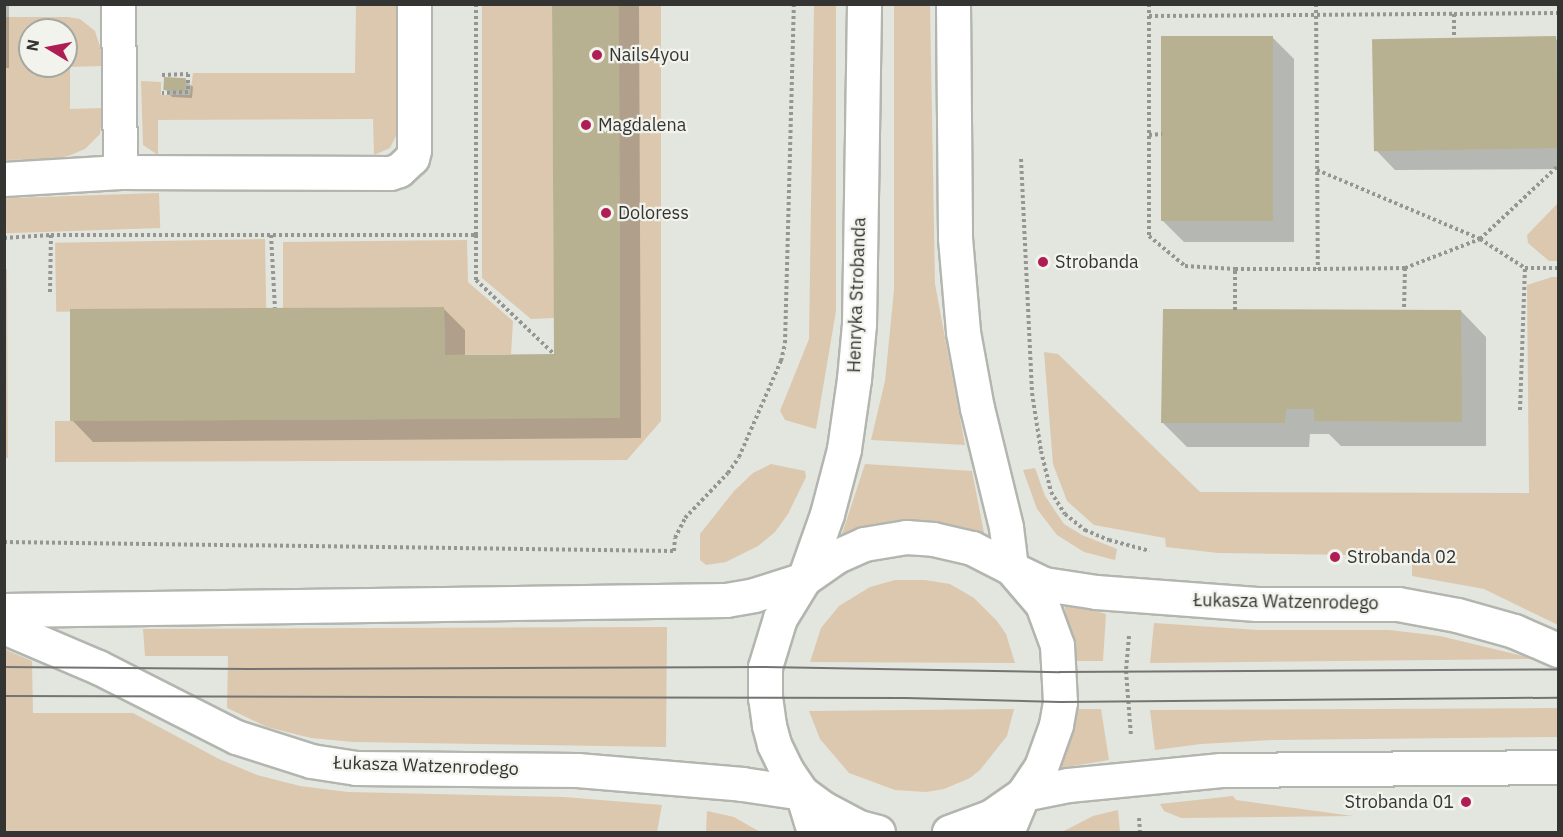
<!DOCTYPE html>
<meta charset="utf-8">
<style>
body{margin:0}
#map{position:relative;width:1563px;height:837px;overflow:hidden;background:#e3e5df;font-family:"IBM Plex Sans",sans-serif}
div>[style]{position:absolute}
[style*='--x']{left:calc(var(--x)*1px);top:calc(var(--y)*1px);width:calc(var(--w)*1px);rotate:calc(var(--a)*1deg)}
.green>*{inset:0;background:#dcc8ae;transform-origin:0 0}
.shadow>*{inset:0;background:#0003;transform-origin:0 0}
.building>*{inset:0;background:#b7b192;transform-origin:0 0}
.path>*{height:4px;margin-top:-2px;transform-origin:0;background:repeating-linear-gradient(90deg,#959692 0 3px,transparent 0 6px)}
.roads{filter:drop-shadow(2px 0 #b3b5af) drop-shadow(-2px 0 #b3b5af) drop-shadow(0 2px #b3b5af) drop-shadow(0 -2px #b3b5af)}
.minor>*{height:33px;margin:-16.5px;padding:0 16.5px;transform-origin:16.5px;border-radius:16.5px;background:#fff}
.tertiary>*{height:33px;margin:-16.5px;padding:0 16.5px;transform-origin:16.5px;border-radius:16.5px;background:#fff}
.tram>*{height:1.5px;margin:-0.75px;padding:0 0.75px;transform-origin:0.75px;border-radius:0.75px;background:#747572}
.dots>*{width:16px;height:16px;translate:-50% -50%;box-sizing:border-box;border:3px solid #f1f3ec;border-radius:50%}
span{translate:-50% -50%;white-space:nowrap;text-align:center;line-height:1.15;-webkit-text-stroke:4.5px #f1f3ec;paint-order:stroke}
.poi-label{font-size:18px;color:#343432}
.left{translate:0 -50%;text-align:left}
.right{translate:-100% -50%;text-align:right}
.street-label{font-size:18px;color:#343432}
.frame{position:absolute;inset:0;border:6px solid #343432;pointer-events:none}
.north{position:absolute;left:18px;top:18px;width:60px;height:60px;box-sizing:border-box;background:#f1f3ec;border:2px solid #a5a7a2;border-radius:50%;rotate:280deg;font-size:16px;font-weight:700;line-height:24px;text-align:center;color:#343432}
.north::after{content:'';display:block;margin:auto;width:21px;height:27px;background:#ae1e55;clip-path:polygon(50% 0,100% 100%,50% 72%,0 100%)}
</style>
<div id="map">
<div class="green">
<i style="clip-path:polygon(356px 5px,398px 5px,398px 132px,390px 148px,374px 155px,373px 119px,158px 120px,158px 155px,143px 145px,141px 81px,161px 82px,161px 95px,190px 95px,193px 73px,355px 73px)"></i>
<i style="clip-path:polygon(482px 5px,552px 5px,554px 318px,531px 319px,482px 278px)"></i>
<i style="clip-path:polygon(619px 5px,661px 5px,661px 421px,627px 460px,55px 462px,55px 421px,620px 418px)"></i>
<i style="clip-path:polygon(814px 5px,836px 5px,836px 311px,816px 429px,785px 420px,780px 411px,809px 339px)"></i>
<i style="clip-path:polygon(894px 5px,930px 5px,935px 284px,965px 445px,871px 440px,885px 381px,894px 290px)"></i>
<i style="clip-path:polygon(evenodd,4px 17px,68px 17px,80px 19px,95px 31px,102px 53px,102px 66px,70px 67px,70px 109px,103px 108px,100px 134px,85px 149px,68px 156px,51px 159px,5px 160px,4px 17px,30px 30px,66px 30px,66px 66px,30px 66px,30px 30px)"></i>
<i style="left:159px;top:193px;width:35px;height:154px;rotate:88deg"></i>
<i style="clip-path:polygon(1558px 203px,1558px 261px,1549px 261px,1528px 243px,1527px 235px)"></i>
<i style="left:265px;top:239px;width:69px;height:210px;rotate:89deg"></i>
<i style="clip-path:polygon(467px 240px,468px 282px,513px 321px,511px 354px,445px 355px,444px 307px,283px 308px,283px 242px)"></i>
<i style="clip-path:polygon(5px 269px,7px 269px,8px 458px,4px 458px)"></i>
<i style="clip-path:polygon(1552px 277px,1558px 277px,1558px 625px,1484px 589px,1412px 576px,1412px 556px,1218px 553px,1166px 547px,1165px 538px,1094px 525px,1067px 501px,1053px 464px,1044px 352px,1058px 354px,1200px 492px,1529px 493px,1527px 285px)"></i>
<i style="clip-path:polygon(771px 464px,805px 471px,806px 477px,788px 514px,775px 532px,758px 546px,726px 562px,706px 565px,700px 560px,700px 534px,734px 491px,753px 473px)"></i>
<i style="clip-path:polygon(865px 464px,972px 471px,985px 538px,840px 540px)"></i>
<i style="clip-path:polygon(1035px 468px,1045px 496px,1064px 524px,1082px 535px,1117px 549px,1115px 560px,1084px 552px,1057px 535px,1037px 509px,1023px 470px)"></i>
<i style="clip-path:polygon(895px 580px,925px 580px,950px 584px,974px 598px,997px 621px,1006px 634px,1015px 663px,810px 662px,821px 628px,839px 606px,870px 587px)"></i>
<i style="clip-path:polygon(1064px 603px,1106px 614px,1103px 661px,1075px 661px)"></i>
<i style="clip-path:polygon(1154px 623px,1258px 630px,1389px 630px,1440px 636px,1535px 659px,1150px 663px)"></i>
<i style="clip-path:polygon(667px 627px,666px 747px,353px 742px,311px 738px,267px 727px,227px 708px,228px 656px,145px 656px,143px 629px)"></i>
<i style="clip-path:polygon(4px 649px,32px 661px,33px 713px,133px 713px,219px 759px,257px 775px,300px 786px,348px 792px,564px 797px,662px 805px,657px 832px,5px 832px)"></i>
<i style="clip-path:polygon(1558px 708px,1558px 737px,1273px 740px,1201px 744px,1155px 750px,1150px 710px)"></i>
<i style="clip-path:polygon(1014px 709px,1007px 736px,980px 770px,970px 778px,944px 789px,926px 792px,895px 790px,849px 773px,820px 739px,809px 711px)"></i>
<i style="clip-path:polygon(1077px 709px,1101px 709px,1109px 760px,1060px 768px)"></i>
<i style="clip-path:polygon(1233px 796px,1236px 800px,1353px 816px,1181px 818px,1164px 811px,1160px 804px)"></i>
<i style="clip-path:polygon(1118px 810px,1120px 832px,1062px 832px,1093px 816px)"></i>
<i style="clip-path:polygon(707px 811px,734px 817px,760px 832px,706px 832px)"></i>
</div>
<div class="shadow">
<i style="left:4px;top:4px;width:5px;height:64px"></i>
<i style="clip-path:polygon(554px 4px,639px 4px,641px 438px,93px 442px,72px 420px,444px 309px,465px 330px,465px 356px,556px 356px)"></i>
<i style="clip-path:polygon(1273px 38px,1294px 59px,1294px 242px,1184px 242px,1163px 221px)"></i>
<i style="clip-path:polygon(1555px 38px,1558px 41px,1558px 169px,1395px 170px,1374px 148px)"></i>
<i style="clip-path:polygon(185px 80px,193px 87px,192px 98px,172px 97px,165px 89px)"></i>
<i style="clip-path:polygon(1461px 311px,1486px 337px,1486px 446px,1341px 446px,1329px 434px,1310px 434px,1309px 447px,1187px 447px,1162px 422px)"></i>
</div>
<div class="building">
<i style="clip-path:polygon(552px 4px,619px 4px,620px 418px,70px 421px,70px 309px,444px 307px,445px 355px,554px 354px)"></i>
<i style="left:1273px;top:36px;width:185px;height:112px;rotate:90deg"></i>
<i style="left:1556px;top:36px;width:112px;height:184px;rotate:89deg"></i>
<i style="left:164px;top:77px;width:22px;height:13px;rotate:3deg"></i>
<i style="clip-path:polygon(1163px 309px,1461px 310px,1462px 422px,1314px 421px,1314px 409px,1286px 409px,1285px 423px,1161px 423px)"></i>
</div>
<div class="path">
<i style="--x:1149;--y:4;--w:232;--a:90"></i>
<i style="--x:1149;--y:236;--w:47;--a:39.8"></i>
<i style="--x:1185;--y:266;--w:50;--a:3.4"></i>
<i style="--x:1316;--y:4;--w:265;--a:89.6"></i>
<i style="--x:1318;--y:269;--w:87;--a:-0.7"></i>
<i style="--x:1405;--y:268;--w:42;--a:91.4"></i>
<i style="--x:1454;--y:14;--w:104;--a:-0.6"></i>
<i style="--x:1149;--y:16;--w:305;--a:-0.4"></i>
<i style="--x:1454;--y:14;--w:23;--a:90"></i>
<i style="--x:162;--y:75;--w:26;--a:-2"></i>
<i style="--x:188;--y:74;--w:18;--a:90"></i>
<i style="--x:188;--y:92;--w:26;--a:178"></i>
<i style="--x:1149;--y:135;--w:13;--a:-4"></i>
<i style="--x:1021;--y:159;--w:234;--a:87.3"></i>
<i style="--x:1032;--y:393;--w:59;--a:81.2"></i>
<i style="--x:1041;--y:451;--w:42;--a:76.3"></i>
<i style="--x:1051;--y:492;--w:26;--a:58"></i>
<i style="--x:1065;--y:514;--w:26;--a:39"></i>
<i style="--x:1085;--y:530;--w:26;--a:23"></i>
<i style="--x:1109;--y:540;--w:42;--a:15"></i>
<i style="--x:1317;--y:170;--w:177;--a:22.9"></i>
<i style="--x:1480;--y:239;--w:107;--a:-43.1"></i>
<i style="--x:271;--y:235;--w:73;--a:86.9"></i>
<i style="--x:476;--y:235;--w:45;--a:90"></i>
<i style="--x:476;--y:280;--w:108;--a:43.5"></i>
<i style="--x:4;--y:238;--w:47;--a:-3.7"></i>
<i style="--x:51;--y:235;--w:425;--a:0"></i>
<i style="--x:476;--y:235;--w:231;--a:-90"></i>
<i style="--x:1405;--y:268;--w:80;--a:-21.1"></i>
<i style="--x:1480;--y:239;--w:54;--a:32.8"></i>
<i style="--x:1525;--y:268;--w:33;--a:0"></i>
<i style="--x:50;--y:292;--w:57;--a:-89"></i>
<i style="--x:1235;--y:310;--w:41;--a:-90"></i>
<i style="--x:1235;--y:269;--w:83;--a:0"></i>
<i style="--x:1520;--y:410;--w:142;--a:-88"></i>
<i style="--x:4;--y:542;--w:670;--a:0.77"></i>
<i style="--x:674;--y:551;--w:13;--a:-86"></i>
<i style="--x:675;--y:538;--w:22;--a:-63"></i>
<i style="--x:685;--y:518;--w:62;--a:-46.3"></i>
<i style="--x:728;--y:473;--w:19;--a:-55"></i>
<i style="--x:739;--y:457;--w:105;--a:-66.4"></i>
<i style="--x:781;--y:361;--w:18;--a:-77"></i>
<i style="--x:785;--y:343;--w:339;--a:-88.5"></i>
<i style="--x:1129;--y:636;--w:35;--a:95"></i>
<i style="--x:1126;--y:671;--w:65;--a:85.6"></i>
<i style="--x:1139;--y:818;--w:14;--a:86"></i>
</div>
<div class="roads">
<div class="minor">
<i style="--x:118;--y:4;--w:168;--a:89.3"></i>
<i style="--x:4;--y:179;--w:116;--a:-3.5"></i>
<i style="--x:120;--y:172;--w:270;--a:0.2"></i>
<i style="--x:390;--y:173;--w:9;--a:-18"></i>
<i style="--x:399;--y:170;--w:18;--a:-43"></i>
<i style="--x:412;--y:158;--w:8;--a:-76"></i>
<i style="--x:414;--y:150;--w:146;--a:-90"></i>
<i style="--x:4;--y:610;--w:722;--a:-0.79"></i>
<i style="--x:726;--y:600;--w:28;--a:-10"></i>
<i style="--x:754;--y:595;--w:52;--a:-17.7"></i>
<i style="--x:4;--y:627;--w:102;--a:23.1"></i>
<i style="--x:98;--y:667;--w:155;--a:26.9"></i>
<i style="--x:236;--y:737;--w:79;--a:17.7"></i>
<i style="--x:311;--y:761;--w:46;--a:8.8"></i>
<i style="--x:356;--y:768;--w:221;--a:0.5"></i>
<i style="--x:577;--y:770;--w:166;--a:4.8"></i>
<i style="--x:742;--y:784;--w:61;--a:8.5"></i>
<i style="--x:802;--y:793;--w:41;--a:72.9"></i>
<i style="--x:1007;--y:832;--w:41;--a:-67.2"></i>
</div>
<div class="tertiary">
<i style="--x:953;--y:4;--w:234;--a:89.5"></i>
<i style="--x:955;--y:238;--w:94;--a:85.1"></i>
<i style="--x:963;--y:332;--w:77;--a:79.6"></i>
<i style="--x:977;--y:408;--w:122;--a:76.3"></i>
<i style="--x:1006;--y:527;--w:41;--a:83"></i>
<i style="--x:1017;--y:571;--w:30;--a:26"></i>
<i style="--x:1044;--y:584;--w:53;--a:8.7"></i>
<i style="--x:1096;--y:592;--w:161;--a:4.3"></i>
<i style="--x:1257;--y:604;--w:141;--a:0"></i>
<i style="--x:1398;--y:604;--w:60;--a:10.6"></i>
<i style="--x:1457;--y:615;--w:59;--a:15.7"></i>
<i style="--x:1514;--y:631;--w:48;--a:23.4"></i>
<i style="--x:804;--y:579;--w:69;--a:-70.5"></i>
<i style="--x:827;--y:514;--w:67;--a:-75.3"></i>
<i style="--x:844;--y:449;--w:71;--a:-81.9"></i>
<i style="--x:854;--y:379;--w:55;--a:-84.8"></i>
<i style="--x:859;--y:324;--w:320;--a:-89.1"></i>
<i style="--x:1023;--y:794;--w:46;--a:-11.3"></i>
<i style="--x:1068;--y:785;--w:154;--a:-5.6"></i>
<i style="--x:1221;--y:770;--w:337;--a:-0.5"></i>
<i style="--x:878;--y:832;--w:20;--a:-165"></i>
<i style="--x:859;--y:827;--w:41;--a:-152.2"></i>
<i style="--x:823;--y:808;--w:26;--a:-144"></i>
<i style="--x:802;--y:793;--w:27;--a:-124"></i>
<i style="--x:787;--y:771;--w:30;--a:-116"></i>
<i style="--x:774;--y:744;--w:20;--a:-105"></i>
<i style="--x:769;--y:725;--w:27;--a:-98"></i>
<i style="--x:765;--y:698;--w:31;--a:-90"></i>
<i style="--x:765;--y:667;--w:51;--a:-73"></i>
<i style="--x:780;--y:618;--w:46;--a:-58.4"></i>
<i style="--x:804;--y:579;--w:38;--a:-35"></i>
<i style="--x:835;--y:557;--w:32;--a:-24"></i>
<i style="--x:864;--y:544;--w:43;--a:-9.5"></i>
<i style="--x:906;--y:537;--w:27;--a:4"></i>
<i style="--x:933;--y:539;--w:40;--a:13"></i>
<i style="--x:972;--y:548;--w:44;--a:27.1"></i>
<i style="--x:1011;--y:568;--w:48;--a:49.3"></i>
<i style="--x:1042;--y:604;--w:44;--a:69.9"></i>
<i style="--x:1057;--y:645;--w:57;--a:87"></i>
<i style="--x:1060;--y:702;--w:23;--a:100"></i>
<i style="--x:1056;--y:725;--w:45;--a:109.7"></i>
<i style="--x:1041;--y:767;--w:32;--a:124"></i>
<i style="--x:1023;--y:794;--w:38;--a:145"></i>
<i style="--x:992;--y:816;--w:46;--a:159.6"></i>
</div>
</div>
<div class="tram">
<i style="--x:4;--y:667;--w:243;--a:0.5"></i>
<i style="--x:247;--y:669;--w:518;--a:-0.22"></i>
<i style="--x:765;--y:667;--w:295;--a:1"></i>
<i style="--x:1060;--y:672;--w:498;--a:-0.3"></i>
<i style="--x:4;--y:696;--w:902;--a:0.13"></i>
<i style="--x:906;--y:698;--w:154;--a:1.5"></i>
<i style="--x:1060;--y:702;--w:498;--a:-0.5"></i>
</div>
<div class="dots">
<i style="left:597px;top:55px;background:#ae1e55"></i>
<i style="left:586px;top:125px;background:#ae1e55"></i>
<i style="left:606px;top:213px;background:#ae1e55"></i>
<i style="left:1043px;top:262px;background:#ae1e55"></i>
<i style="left:1335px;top:557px;background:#ae1e55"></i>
<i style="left:1466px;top:802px;background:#ae1e55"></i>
</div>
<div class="poi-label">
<span class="left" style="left:609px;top:55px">Nails4you</span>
<span class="left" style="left:598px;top:125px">Magdalena</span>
<span class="left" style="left:618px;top:213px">Doloress</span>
<span class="left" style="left:1055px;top:262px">Strobanda</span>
<span class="left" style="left:1347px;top:557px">Strobanda 02</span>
<span class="right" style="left:1454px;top:802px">Strobanda 01</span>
</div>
<div class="street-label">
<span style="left:857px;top:295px;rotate:-88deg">Henryka Strobanda</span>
<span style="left:1286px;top:602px;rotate:1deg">Łukasza Watzenrodego</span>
<span style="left:426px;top:766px;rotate:2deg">Łukasza Watzenrodego</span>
</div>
<div class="frame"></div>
<div class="north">N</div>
</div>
